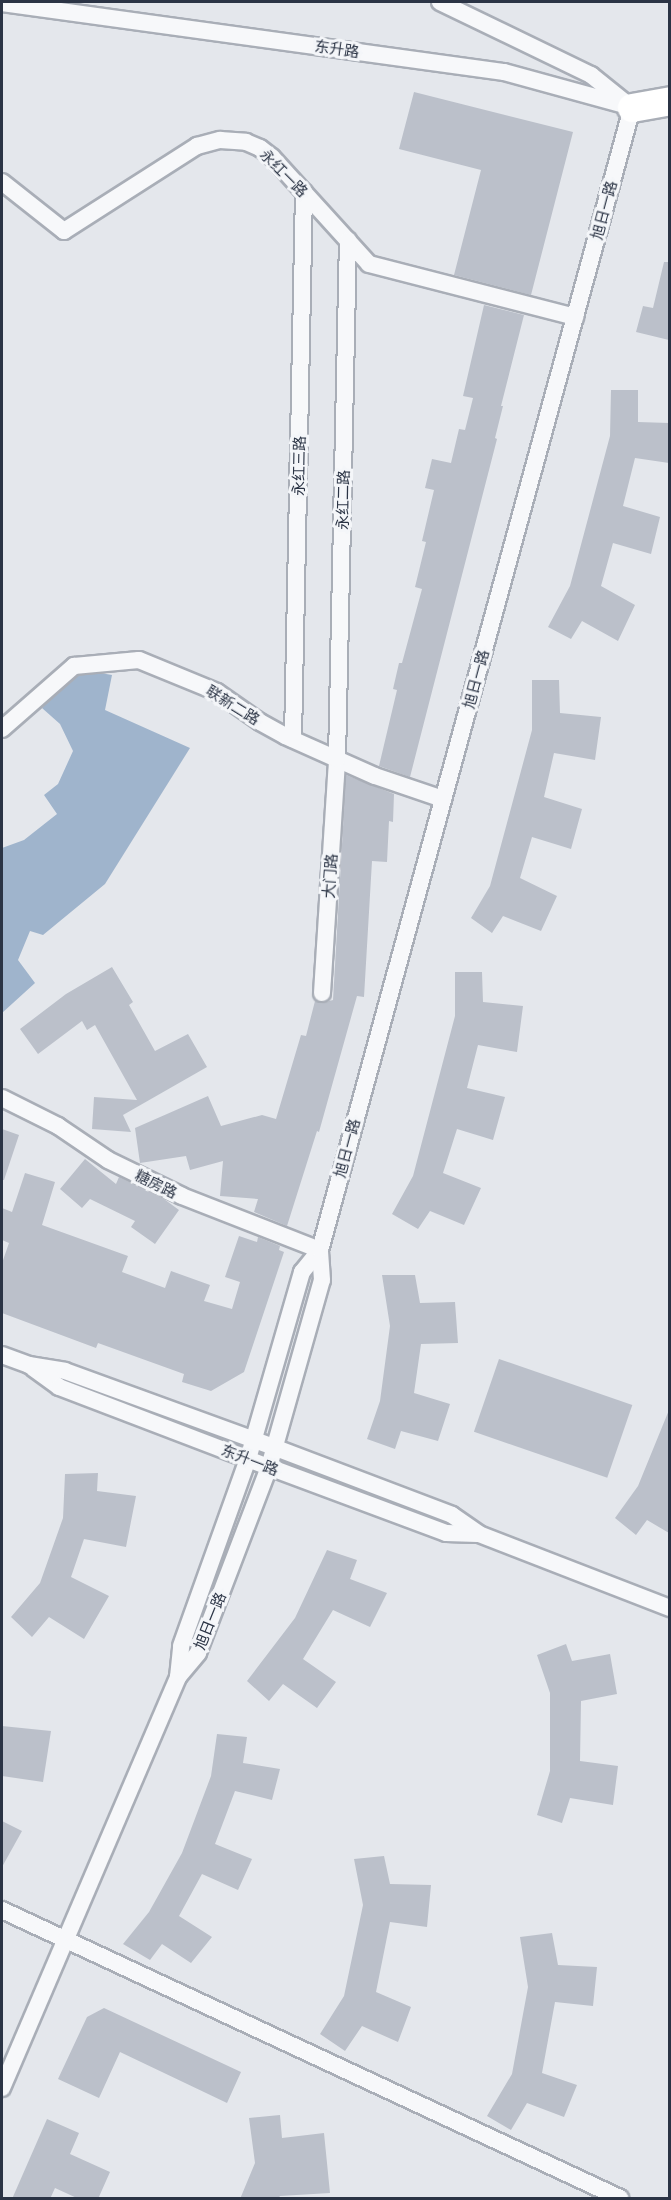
<!DOCTYPE html>
<meta charset="utf-8">
<style>
body{margin:0}
#map{position:relative;width:671px;height:2200px;overflow:hidden;background:#e4e7ec;font-family:"Asap Condensed","Noto Sans SC",sans-serif}
div>[style]{position:absolute}
[style*='--x']{left:calc(var(--x)*1px);top:calc(var(--y)*1px);width:calc(var(--w)*1px);rotate:calc(var(--a)*1deg)}
.water>*{inset:0;background:#9fb4cc}
.building>*{inset:0;background:#bbc0ca;transform-origin:0 0}
.roads{filter:drop-shadow(2px 0 #a9aeb7) drop-shadow(-2px 0 #a9aeb7) drop-shadow(0 2px #a9aeb7) drop-shadow(0 -2px #a9aeb7)}
.minor>*{height:16px;margin:-8px;padding:0 8px;transform-origin:8px;border-radius:8px;background:#f7f8fa}
.trunk>*{height:28px;margin:-14px;padding:0 14px;transform-origin:14px;border-radius:14px;background:#fff}
span{translate:-50% -50%;white-space:nowrap;text-align:center;line-height:1.15;-webkit-text-stroke:6px #f4f6f9;paint-order:stroke}
.street-label{font-size:15px;color:#2b3445}
.frame{position:absolute;inset:0;border:3px solid #2b3445;pointer-events:none}
</style>
<div id="map">
<div class="water">
<i style="clip-path:polygon(83px 670px,112px 675px,105px 710px,190px 748px,105px 884px,43px 935px,30px 931px,18px 960px,35px 983px,2px 1013px,2px 848px,24px 840px,57px 814px,44px 795px,58px 784px,73px 751px,60px 724px,42px 708px,61px 686px)"></i>
</div>
<div class="building">
<i style="clip-path:polygon(414px 92px,573px 132px,531px 295px,454px 275px,481px 170px,399px 149px)"></i>
<i style="clip-path:polygon(664px 262px,669px 262px,669px 340px,636px 332px,643px 306px,653px 308px)"></i>
<i style="clip-path:polygon(484px 305px,524px 315px,501px 406px,503px 406px,495px 438px,497px 439px,410px 777px,379px 766px,397px 690px,393px 689px,399px 663px,402px 663px,422px 589px,415px 587px,426px 542px,422px 541px,434px 490px,425px 488px,432px 459px,451px 463px,459px 429px,465px 430px,473px 398px,463px 396px)"></i>
<i style="clip-path:polygon(611px 390px,638px 390px,638px 422px,669px 423px,669px 463px,635px 458px,623px 506px,660px 517px,651px 554px,613px 543px,601px 586px,635px 605px,618px 641px,582px 621px,571px 639px,548px 627px,570px 586px,610px 436px)"></i>
<i style="clip-path:polygon(532px 680px,559px 680px,560px 713px,601px 717px,595px 760px,554px 753px,544px 797px,582px 809px,571px 849px,532px 837px,520px 878px,557px 896px,541px 931px,503px 916px,492px 933px,471px 918px,490px 886px,532px 730px)"></i>
<i style="clip-path:polygon(346px 775px,394px 794px,393px 822px,389px 821px,387px 862px,372px 861px,364px 997px,357px 996px,319px 1132px,317px 1131px,287px 1226px,254px 1212px,258px 1199px,220px 1196px,223px 1161px,190px 1170px,186px 1156px,140px 1163px,135px 1128px,208px 1096px,221px 1126px,262px 1115px,276px 1119px,301px 1035px,306px 1036px,315px 1001px,322px 1003px,333px 1000px)"></i>
<i style="clip-path:polygon(112px 967px,133px 1002px,129px 1005px,155px 1051px,188px 1034px,207px 1067px,123px 1115px,131px 1132px,92px 1129px,94px 1097px,137px 1100px,95px 1025px,87px 1030px,82px 1021px,38px 1054px,20px 1029px,66px 994px)"></i>
<i style="clip-path:polygon(455px 972px,482px 972px,483px 1002px,523px 1006px,517px 1052px,478px 1045px,467px 1088px,505px 1097px,493px 1140px,457px 1129px,443px 1173px,481px 1188px,464px 1225px,430px 1211px,418px 1229px,392px 1214px,413px 1176px,455px 1016px)"></i>
<i style="clip-path:polygon(2px 1129px,19px 1135px,4px 1180px,2px 1180px)"></i>
<i style="clip-path:polygon(85px 1159px,116px 1184px,119px 1177px,164px 1199px,179px 1210px,155px 1244px,131px 1227px,135px 1221px,90px 1199px,82px 1208px,60px 1189px)"></i>
<i style="clip-path:polygon(25px 1173px,55px 1182px,42px 1225px,128px 1256px,122px 1272px,165px 1288px,171px 1271px,210px 1285px,204px 1301px,232px 1309px,240px 1282px,225px 1277px,239px 1236px,257px 1242px,258px 1237px,280px 1246px,279px 1250px,284px 1252px,244px 1372px,211px 1391px,182px 1382px,184px 1374px,98px 1343px,96px 1348px,2px 1313px,2px 1263px,9px 1243px,2px 1240px,2px 1208px,12px 1212px)"></i>
<i style="clip-path:polygon(382px 1275px,415px 1275px,420px 1303px,455px 1302px,458px 1343px,421px 1344px,414px 1393px,450px 1404px,438px 1441px,401px 1431px,395px 1449px,367px 1439px,380px 1401px,390px 1326px)"></i>
<i style="left:499px;top:1359px;width:141px;height:77px;rotate:19deg"></i>
<i style="clip-path:polygon(669px 1410px,669px 1533px,647px 1520px,636px 1535px,615px 1518px,638px 1486px)"></i>
<i style="clip-path:polygon(98px 1473px,97px 1491px,136px 1496px,126px 1547px,84px 1539px,71px 1577px,109px 1596px,84px 1639px,49px 1617px,32px 1637px,11px 1617px,40px 1583px,63px 1518px,65px 1474px)"></i>
<i style="clip-path:polygon(327px 1550px,357px 1560px,350px 1579px,387px 1593px,370px 1627px,333px 1610px,303px 1659px,336px 1682px,317px 1708px,283px 1684px,269px 1701px,247px 1681px,295px 1618px)"></i>
<i style="clip-path:polygon(566px 1644px,572px 1661px,610px 1654px,617px 1694px,581px 1701px,580px 1761px,618px 1766px,613px 1805px,570px 1798px,562px 1823px,537px 1815px,550px 1771px,550px 1693px,537px 1655px)"></i>
<i style="clip-path:polygon(2px 1726px,51px 1731px,43px 1782px,2px 1776px)"></i>
<i style="clip-path:polygon(217px 1734px,247px 1737px,243px 1763px,280px 1769px,272px 1800px,235px 1791px,215px 1844px,252px 1859px,238px 1890px,202px 1874px,179px 1916px,212px 1937px,191px 1963px,162px 1944px,150px 1960px,123px 1944px,149px 1912px,182px 1853px,211px 1776px)"></i>
<i style="clip-path:polygon(2px 1821px,22px 1831px,2px 1867px)"></i>
<i style="clip-path:polygon(384px 1856px,390px 1884px,431px 1885px,427px 1927px,390px 1922px,376px 1992px,411px 2007px,398px 2042px,362px 2026px,345px 2051px,320px 2034px,344px 1996px,363px 1905px,354px 1859px)"></i>
<i style="clip-path:polygon(552px 1933px,558px 1965px,597px 1967px,593px 2006px,555px 2002px,542px 2073px,577px 2085px,564px 2117px,527px 2103px,511px 2130px,487px 2116px,512px 2074px,528px 1987px,520px 1937px)"></i>
<i style="clip-path:polygon(104px 2008px,241px 2072px,227px 2103px,120px 2052px,99px 2098px,58px 2079px,87px 2017px)"></i>
<i style="clip-path:polygon(280px 2115px,282px 2138px,324px 2133px,330px 2193px,280px 2196px,278px 2199px,240px 2199px,255px 2163px,249px 2118px)"></i>
<i style="clip-path:polygon(47px 2119px,79px 2133px,70px 2154px,110px 2172px,98px 2199px,79px 2199px,55px 2188px,50px 2199px,12px 2199px)"></i>
</div>
<div class="roads">
<div class="minor">
<i style="--x:440;--y:2;--w:168;--a:25.8"></i>
<i style="--x:591;--y:75;--w:45;--a:38.7"></i>
<i style="--x:2;--y:3;--w:507;--a:7.83"></i>
<i style="--x:504;--y:72;--w:140;--a:15.3"></i>
<i style="--x:2;--y:182;--w:79;--a:38.3"></i>
<i style="--x:64;--y:231;--w:158;--a:-32.6"></i>
<i style="--x:197;--y:146;--w:24;--a:-15"></i>
<i style="--x:220;--y:140;--w:26;--a:4"></i>
<i style="--x:246;--y:142;--w:15;--a:23"></i>
<i style="--x:260;--y:148;--w:15;--a:37"></i>
<i style="--x:272;--y:157;--w:144;--a:47.8"></i>
<i style="--x:369;--y:264;--w:213;--a:14.4"></i>
<i style="--x:2;--y:729;--w:96;--a:-41.2"></i>
<i style="--x:74;--y:666;--w:65;--a:-5.3"></i>
<i style="--x:139;--y:660;--w:84;--a:22.3"></i>
<i style="--x:217;--y:692;--w:52;--a:34.9"></i>
<i style="--x:260;--y:722;--w:29;--a:29"></i>
<i style="--x:285;--y:736;--w:98;--a:24"></i>
<i style="--x:375;--y:776;--w:72;--a:18.7"></i>
<i style="--x:293;--y:739;--w:547;--a:-88.85"></i>
<i style="--x:322;--y:993;--w:234;--a:-86.3"></i>
<i style="--x:337;--y:759;--w:519;--a:-88.79"></i>
<i style="--x:2;--y:1098;--w:63;--a:26.6"></i>
<i style="--x:58;--y:1126;--w:60;--a:34.2"></i>
<i style="--x:108;--y:1160;--w:82;--a:25.9"></i>
<i style="--x:182;--y:1196;--w:148;--a:21.4"></i>
<i style="--x:2;--y:1355;--w:29;--a:20"></i>
<i style="--x:29;--y:1365;--w:36;--a:9"></i>
<i style="--x:65;--y:1371;--w:225;--a:20"></i>
<i style="--x:276;--y:1448;--w:188;--a:20.8"></i>
<i style="--x:452;--y:1515;--w:33;--a:35"></i>
<i style="--x:479;--y:1534;--w:205;--a:21.2"></i>
<i style="--x:33;--y:1368;--w:32;--a:36"></i>
<i style="--x:59;--y:1387;--w:225;--a:20.9"></i>
<i style="--x:269;--y:1467;--w:189;--a:20.4"></i>
<i style="--x:446;--y:1533;--w:32;--a:2"></i>
<i style="--x:178;--y:1677;--w:31;--a:-84"></i>
<i style="--x:181;--y:1646;--w:199;--a:-70.3"></i>
<i style="--x:248;--y:1459;--w:195;--a:-73.9"></i>
<i style="--x:302;--y:1272;--w:28;--a:-51"></i>
<i style="--x:2;--y:1910;--w:682;--a:24.99"></i>
<i style="--x:2;--y:2088;--w:447;--a:-66.8"></i>
<i style="--x:178;--y:1677;--w:31;--a:-50"></i>
<i style="--x:198;--y:1653;--w:199;--a:-69.1"></i>
<i style="--x:269;--y:1467;--w:194;--a:-74.2"></i>
<i style="--x:322;--y:1280;--w:30;--a:-94"></i>
<i style="--x:320;--y:1250;--w:1184;--a:-74.72"></i>
</div>
<div class="trunk">
<i style="--x:632;--y:108;--w:39;--a:-10"></i>
</div>
</div>
<div class="street-label">
<span style="left:337px;top:49px;rotate:8deg">东升路</span>
<span style="left:284px;top:173px;rotate:45deg">永红一路</span>
<span style="left:604px;top:210px;rotate:-75deg">旭日一路</span>
<span style="left:299px;top:466px;rotate:-89deg">永红三路</span>
<span style="left:343px;top:500px;rotate:-89deg">永红二路</span>
<span style="left:476px;top:679px;rotate:-75deg">旭日一路</span>
<span style="left:233px;top:705px;rotate:32deg">联新二路</span>
<span style="left:330px;top:876px;rotate:-86deg">大门路</span>
<span style="left:347px;top:1148px;rotate:-75deg">旭日一路</span>
<span style="left:156px;top:1184px;rotate:26deg">糖房路</span>
<span style="left:250px;top:1460px;rotate:21deg">东升一路</span>
<span style="left:210px;top:1621px;rotate:-68deg">旭日一路</span>
</div>
<div class="frame"></div>
</div>
